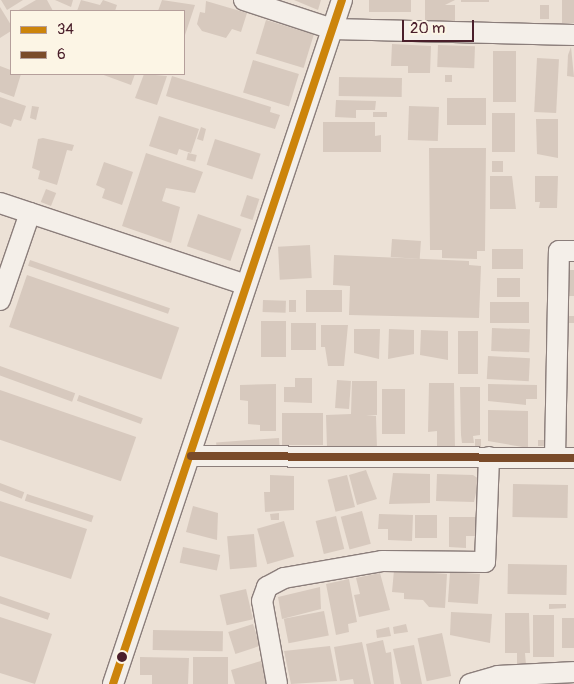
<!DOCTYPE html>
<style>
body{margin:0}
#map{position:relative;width:574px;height:684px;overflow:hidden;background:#ece1d6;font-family:Pangolin,sans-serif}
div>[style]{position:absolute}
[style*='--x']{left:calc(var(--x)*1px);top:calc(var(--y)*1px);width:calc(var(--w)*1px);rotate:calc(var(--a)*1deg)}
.building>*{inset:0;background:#d7c9be;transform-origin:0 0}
.roads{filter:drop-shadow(1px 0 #8b7e7b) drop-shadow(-1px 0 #8b7e7b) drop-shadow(0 1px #8b7e7b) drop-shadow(0 -1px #8b7e7b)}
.street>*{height:20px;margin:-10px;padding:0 10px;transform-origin:10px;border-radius:10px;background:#f4efe9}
.bus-1>*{height:8px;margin:-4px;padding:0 4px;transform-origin:4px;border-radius:4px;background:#cc840b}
.bus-2>*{height:8px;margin:-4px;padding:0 4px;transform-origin:4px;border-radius:4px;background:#7a4b2a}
.dots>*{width:14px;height:14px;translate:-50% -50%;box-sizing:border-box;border:2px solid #fcf5e5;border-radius:50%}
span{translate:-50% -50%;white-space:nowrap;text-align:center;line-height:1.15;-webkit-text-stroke:4px #fcf5e5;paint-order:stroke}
.legend{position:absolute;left:10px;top:10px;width:175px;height:65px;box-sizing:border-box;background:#fcf5e5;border:1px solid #b59f9b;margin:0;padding:6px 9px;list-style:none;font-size:15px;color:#4a1f2b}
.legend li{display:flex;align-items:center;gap:10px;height:25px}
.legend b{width:25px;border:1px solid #b59f9b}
.scale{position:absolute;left:402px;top:20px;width:72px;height:22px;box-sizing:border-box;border:2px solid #4a1f2b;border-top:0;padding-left:6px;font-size:15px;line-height:18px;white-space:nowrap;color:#4a1f2b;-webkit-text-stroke:4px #fcf5e5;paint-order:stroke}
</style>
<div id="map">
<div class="building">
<i style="clip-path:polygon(1px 0,23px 0,7px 10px)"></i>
<i style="clip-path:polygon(36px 0,47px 0,53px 11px,17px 11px)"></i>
<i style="clip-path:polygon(55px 0,73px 0,71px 7px)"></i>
<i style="clip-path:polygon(81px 0,100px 5px,103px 0,117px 5px,115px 11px,77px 11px)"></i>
<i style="clip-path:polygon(162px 0,195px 5px,184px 38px,184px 11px,158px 11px)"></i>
<i style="clip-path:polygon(294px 0,321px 0,318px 10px)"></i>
<i style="left:369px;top:0;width:42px;height:12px"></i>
<i style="clip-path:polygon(425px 0,455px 0,445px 5px,455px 5px,455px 21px,425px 21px)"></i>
<i style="left:461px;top:0;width:28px;height:2px"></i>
<i style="left:562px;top:0;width:12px;height:23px"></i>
<i style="clip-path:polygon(206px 1px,247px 13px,241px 32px,232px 29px,226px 38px,202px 31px,197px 24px,200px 12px,205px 13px)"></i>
<i style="left:540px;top:5px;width:9px;height:14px"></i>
<i style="clip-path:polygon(0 7px,11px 25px,11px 31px,0 38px)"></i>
<i style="left:266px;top:20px;width:50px;height:35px;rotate:17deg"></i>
<i style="clip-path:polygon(392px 44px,431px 46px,430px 73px,408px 73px,408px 66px,391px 66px)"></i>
<i style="left:438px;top:45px;width:37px;height:22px;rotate:2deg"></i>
<i style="clip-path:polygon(571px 47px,574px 77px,567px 76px,568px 55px)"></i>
<i style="left:493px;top:51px;width:23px;height:51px"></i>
<i style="left:537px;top:58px;width:22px;height:54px;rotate:3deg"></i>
<i style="left:253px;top:60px;width:48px;height:34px;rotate:17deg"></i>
<i style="clip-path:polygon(0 66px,21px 74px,14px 97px,0 92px)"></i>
<i style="clip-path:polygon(101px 74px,135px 74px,131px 85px)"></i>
<i style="clip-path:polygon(144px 74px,167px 76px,157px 105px,135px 98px)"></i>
<i style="left:445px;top:75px;width:7px;height:7px"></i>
<i style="clip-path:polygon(172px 76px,271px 107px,270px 112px,280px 115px,275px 129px,166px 96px)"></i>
<i style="left:339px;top:77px;width:63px;height:19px;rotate:1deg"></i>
<i style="clip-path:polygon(0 97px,26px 106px,21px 121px,14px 119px,11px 127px,0 123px)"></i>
<i style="left:447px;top:98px;width:39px;height:27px"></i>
<i style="clip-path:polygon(336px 100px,376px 101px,375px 110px,356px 110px,356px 118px,335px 117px)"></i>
<i style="clip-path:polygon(32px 106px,39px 107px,36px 120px,30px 118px)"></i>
<i style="left:409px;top:106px;width:30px;height:34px;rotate:2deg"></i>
<i style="left:373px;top:112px;width:14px;height:5px"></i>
<i style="left:492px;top:113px;width:23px;height:39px"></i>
<i style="clip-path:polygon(159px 116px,199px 129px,191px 153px,179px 149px,177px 155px,149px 146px)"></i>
<i style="clip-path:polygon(536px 119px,558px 119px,558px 158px,537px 154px)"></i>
<i style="clip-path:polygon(323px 122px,375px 122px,375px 136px,381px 135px,381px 152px,323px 152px)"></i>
<i style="clip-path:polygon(201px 127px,206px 129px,203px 141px,197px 139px)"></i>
<i style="clip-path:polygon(43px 138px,74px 145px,72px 151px,67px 150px,57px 185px,38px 179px,40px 171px,32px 168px,38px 139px)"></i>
<i style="left:215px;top:139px;width:48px;height:27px;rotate:18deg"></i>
<i style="clip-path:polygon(429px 148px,486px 148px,485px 251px,477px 251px,477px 259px,442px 258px,442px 250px,430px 250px)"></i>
<i style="clip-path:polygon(146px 153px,203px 172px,195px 193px,166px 188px,162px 201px,180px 207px,171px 243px,122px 226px)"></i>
<i style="left:188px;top:153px;width:9px;height:7px;rotate:13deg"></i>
<i style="left:492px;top:161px;width:11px;height:11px"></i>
<i style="clip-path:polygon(104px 162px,133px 172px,122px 205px,102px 198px,105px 189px,96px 185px)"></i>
<i style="clip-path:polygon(490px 176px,512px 176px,516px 209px,490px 209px)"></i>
<i style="clip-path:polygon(535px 176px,558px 176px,557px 208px,539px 208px,540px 202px,535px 202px)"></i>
<i style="left:46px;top:189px;width:11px;height:14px;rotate:22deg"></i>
<i style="left:247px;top:195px;width:13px;height:22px;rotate:18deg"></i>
<i style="left:198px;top:214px;width:46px;height:34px;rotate:19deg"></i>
<i style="left:392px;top:239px;width:29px;height:18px;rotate:4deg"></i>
<i style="left:310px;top:245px;width:33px;height:32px;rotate:87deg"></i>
<i style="left:492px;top:249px;width:31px;height:20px"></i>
<i style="clip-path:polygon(334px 255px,469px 261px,469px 265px,481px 266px,479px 318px,349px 315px,350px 286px,333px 285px)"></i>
<i style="left:30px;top:260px;width:148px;height:6px;rotate:19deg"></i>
<i style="left:568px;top:270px;width:6px;height:26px"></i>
<i style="left:27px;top:275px;width:161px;height:55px;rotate:19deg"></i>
<i style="left:497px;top:278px;width:23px;height:19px"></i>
<i style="left:306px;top:290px;width:36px;height:22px"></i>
<i style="left:263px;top:300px;width:23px;height:12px;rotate:2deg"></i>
<i style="left:289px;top:300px;width:7px;height:12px"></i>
<i style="left:490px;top:302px;width:39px;height:21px"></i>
<i style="left:564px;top:316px;width:10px;height:7px"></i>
<i style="left:261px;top:321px;width:25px;height:36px"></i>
<i style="left:291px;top:323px;width:25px;height:27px"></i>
<i style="clip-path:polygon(321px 325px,348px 325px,344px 366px,328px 366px,325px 347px,321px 347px)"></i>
<i style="left:492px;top:328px;width:38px;height:23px;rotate:2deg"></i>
<i style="clip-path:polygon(354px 329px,380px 329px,379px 359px,354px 353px)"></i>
<i style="clip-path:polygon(389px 329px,414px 330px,414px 354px,388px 359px)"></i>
<i style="clip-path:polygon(421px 330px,448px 331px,448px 360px,420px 355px)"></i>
<i style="left:458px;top:331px;width:20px;height:43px"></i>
<i style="left:488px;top:356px;width:42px;height:23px;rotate:3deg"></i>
<i style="left:0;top:366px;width:80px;height:9px;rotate:20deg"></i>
<i style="clip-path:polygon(295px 378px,312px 378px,312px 403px,284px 402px,284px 387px,295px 387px)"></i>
<i style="left:337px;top:380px;width:14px;height:28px;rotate:4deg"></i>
<i style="clip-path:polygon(352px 381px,377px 381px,377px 415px,366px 415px,376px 416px,377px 449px,327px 448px,326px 415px,351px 414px)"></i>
<i style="clip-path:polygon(429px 383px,454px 383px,455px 450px,437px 450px,437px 431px,428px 432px)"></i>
<i style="clip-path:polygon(276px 384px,276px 431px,260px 431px,260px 425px,248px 424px,248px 401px,240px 400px,240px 385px)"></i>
<i style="clip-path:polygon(488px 384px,537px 385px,537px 399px,526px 399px,526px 405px,488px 401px)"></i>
<i style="clip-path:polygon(460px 387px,480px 387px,480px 435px,473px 436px,474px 443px,462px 443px,461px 435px)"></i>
<i style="left:382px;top:389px;width:23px;height:45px"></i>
<i style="left:0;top:390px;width:144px;height:47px;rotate:19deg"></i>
<i style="left:79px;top:395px;width:68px;height:6px;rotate:20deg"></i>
<i style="clip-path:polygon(488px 410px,528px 411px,528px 448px,488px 441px)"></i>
<i style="left:282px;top:413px;width:41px;height:32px"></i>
<i style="left:279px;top:438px;width:13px;height:63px;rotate:86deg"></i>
<i style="left:475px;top:439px;width:6px;height:13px"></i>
<i style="left:538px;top:440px;width:8px;height:6px"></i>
<i style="clip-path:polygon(366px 470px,377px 499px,357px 505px,349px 475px)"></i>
<i style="clip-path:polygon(393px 473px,430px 474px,430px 503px,389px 504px)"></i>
<i style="clip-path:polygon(437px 474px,473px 475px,479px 479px,474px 502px,436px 501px)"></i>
<i style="clip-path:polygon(270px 475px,294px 476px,294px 510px,265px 512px,264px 492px,270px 492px)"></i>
<i style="left:347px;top:475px;width:33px;height:20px;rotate:76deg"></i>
<i style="left:0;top:483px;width:26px;height:7px;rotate:21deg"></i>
<i style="left:513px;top:484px;width:55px;height:33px;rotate:1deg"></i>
<i style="left:27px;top:494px;width:70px;height:7px;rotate:18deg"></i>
<i style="clip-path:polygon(0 501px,87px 529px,71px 579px,0 556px)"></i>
<i style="clip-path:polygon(193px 506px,218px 513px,217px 540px,186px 532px)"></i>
<i style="left:362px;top:511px;width:34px;height:22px;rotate:75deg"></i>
<i style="clip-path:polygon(279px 513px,279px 520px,271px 520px,270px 514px)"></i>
<i style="clip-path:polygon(379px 514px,413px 515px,412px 541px,388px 540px,388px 529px,378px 529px)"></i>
<i style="left:415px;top:515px;width:22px;height:23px"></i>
<i style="left:336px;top:516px;width:34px;height:21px;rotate:76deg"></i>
<i style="clip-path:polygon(449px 517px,477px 517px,477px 536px,466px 536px,466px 548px,449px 547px)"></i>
<i style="left:284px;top:521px;width:37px;height:28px;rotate:74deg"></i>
<i style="left:254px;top:534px;width:33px;height:27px;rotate:85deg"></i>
<i style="left:183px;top:547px;width:38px;height:16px;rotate:12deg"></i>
<i style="left:508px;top:564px;width:59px;height:30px;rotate:1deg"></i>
<i style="clip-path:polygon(394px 570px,447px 574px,445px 608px,429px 607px,423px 600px,404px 599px,404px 593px,392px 592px)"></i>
<i style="left:450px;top:572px;width:30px;height:30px;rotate:4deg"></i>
<i style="clip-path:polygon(380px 573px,390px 610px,359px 617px,354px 595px,360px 594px,356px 578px)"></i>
<i style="clip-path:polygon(349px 579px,357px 622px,348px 624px,349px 632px,336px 635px,326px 584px)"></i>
<i style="clip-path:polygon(320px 587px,321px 609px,282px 619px,278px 597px)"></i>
<i style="left:246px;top:589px;width:31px;height:27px;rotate:77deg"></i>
<i style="left:0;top:596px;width:53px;height:7px;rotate:19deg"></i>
<i style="clip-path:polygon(549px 604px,566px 604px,566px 608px,549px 609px)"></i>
<i style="left:324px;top:611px;width:25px;height:41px;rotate:79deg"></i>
<i style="clip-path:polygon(451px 612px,492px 614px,490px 643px,450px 635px)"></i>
<i style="clip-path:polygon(505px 613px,529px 613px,530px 653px,525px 653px,526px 665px,517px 665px,517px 653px,505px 653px)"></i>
<i style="left:533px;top:615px;width:21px;height:42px"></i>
<i style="clip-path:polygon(0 617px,52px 634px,35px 684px,0 673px)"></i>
<i style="left:574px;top:618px;width:30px;height:12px;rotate:90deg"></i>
<i style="left:253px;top:624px;width:23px;height:26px;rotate:72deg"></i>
<i style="clip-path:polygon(406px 624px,408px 632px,394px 634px,393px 627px)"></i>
<i style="clip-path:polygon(389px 627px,391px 636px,377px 638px,376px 630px)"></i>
<i style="left:153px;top:630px;width:70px;height:20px;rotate:1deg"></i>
<i style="left:442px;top:633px;width:44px;height:25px;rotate:78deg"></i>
<i style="clip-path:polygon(383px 640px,386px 653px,391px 652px,394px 684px,374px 684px,366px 644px)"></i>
<i style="clip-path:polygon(362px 642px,371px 684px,354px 684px,353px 679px,340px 681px,334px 647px)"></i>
<i style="clip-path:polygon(414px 645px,422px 684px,401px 684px,393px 649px)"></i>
<i style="clip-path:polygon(330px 646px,337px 681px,291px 684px,284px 651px)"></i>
<i style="clip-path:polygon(140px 657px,189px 658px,188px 684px,152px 684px,152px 675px,140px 675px)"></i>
<i style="left:193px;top:657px;width:35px;height:27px"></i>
<i style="clip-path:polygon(261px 661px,268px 684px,235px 684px,231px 670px)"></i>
</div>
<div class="roads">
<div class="street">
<i style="--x:244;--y:0;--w:93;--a:18.2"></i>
<i style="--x:332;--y:29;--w:242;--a:1.4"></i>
<i style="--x:0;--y:203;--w:257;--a:18.4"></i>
<i style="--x:0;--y:300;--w:92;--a:-71"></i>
<i style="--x:191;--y:456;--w:383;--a:0.3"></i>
<i style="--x:555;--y:457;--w:206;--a:-88.9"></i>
<i style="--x:559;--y:251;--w:15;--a:0"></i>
<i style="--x:113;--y:684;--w:721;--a:-71.49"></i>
<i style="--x:277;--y:684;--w:84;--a:-100.2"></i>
<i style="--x:262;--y:601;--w:15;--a:-70"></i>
<i style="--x:267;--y:587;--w:19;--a:-28"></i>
<i style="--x:284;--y:578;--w:99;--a:-9.8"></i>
<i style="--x:382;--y:561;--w:103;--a:0.6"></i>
<i style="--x:485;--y:562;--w:105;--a:-87.8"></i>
<i style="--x:470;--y:684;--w:29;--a:-16"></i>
<i style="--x:498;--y:676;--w:76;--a:-3"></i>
</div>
</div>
<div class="bus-1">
<i style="--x:113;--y:684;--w:721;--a:-71.49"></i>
</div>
<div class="bus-2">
<i style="--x:191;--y:456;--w:383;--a:0.3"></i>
</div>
<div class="dots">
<i style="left:122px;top:657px;background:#4a1f2b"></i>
</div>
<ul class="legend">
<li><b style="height:6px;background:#cc840b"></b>34</li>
<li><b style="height:6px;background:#7a4b2a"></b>6</li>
</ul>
<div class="scale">20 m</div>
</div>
